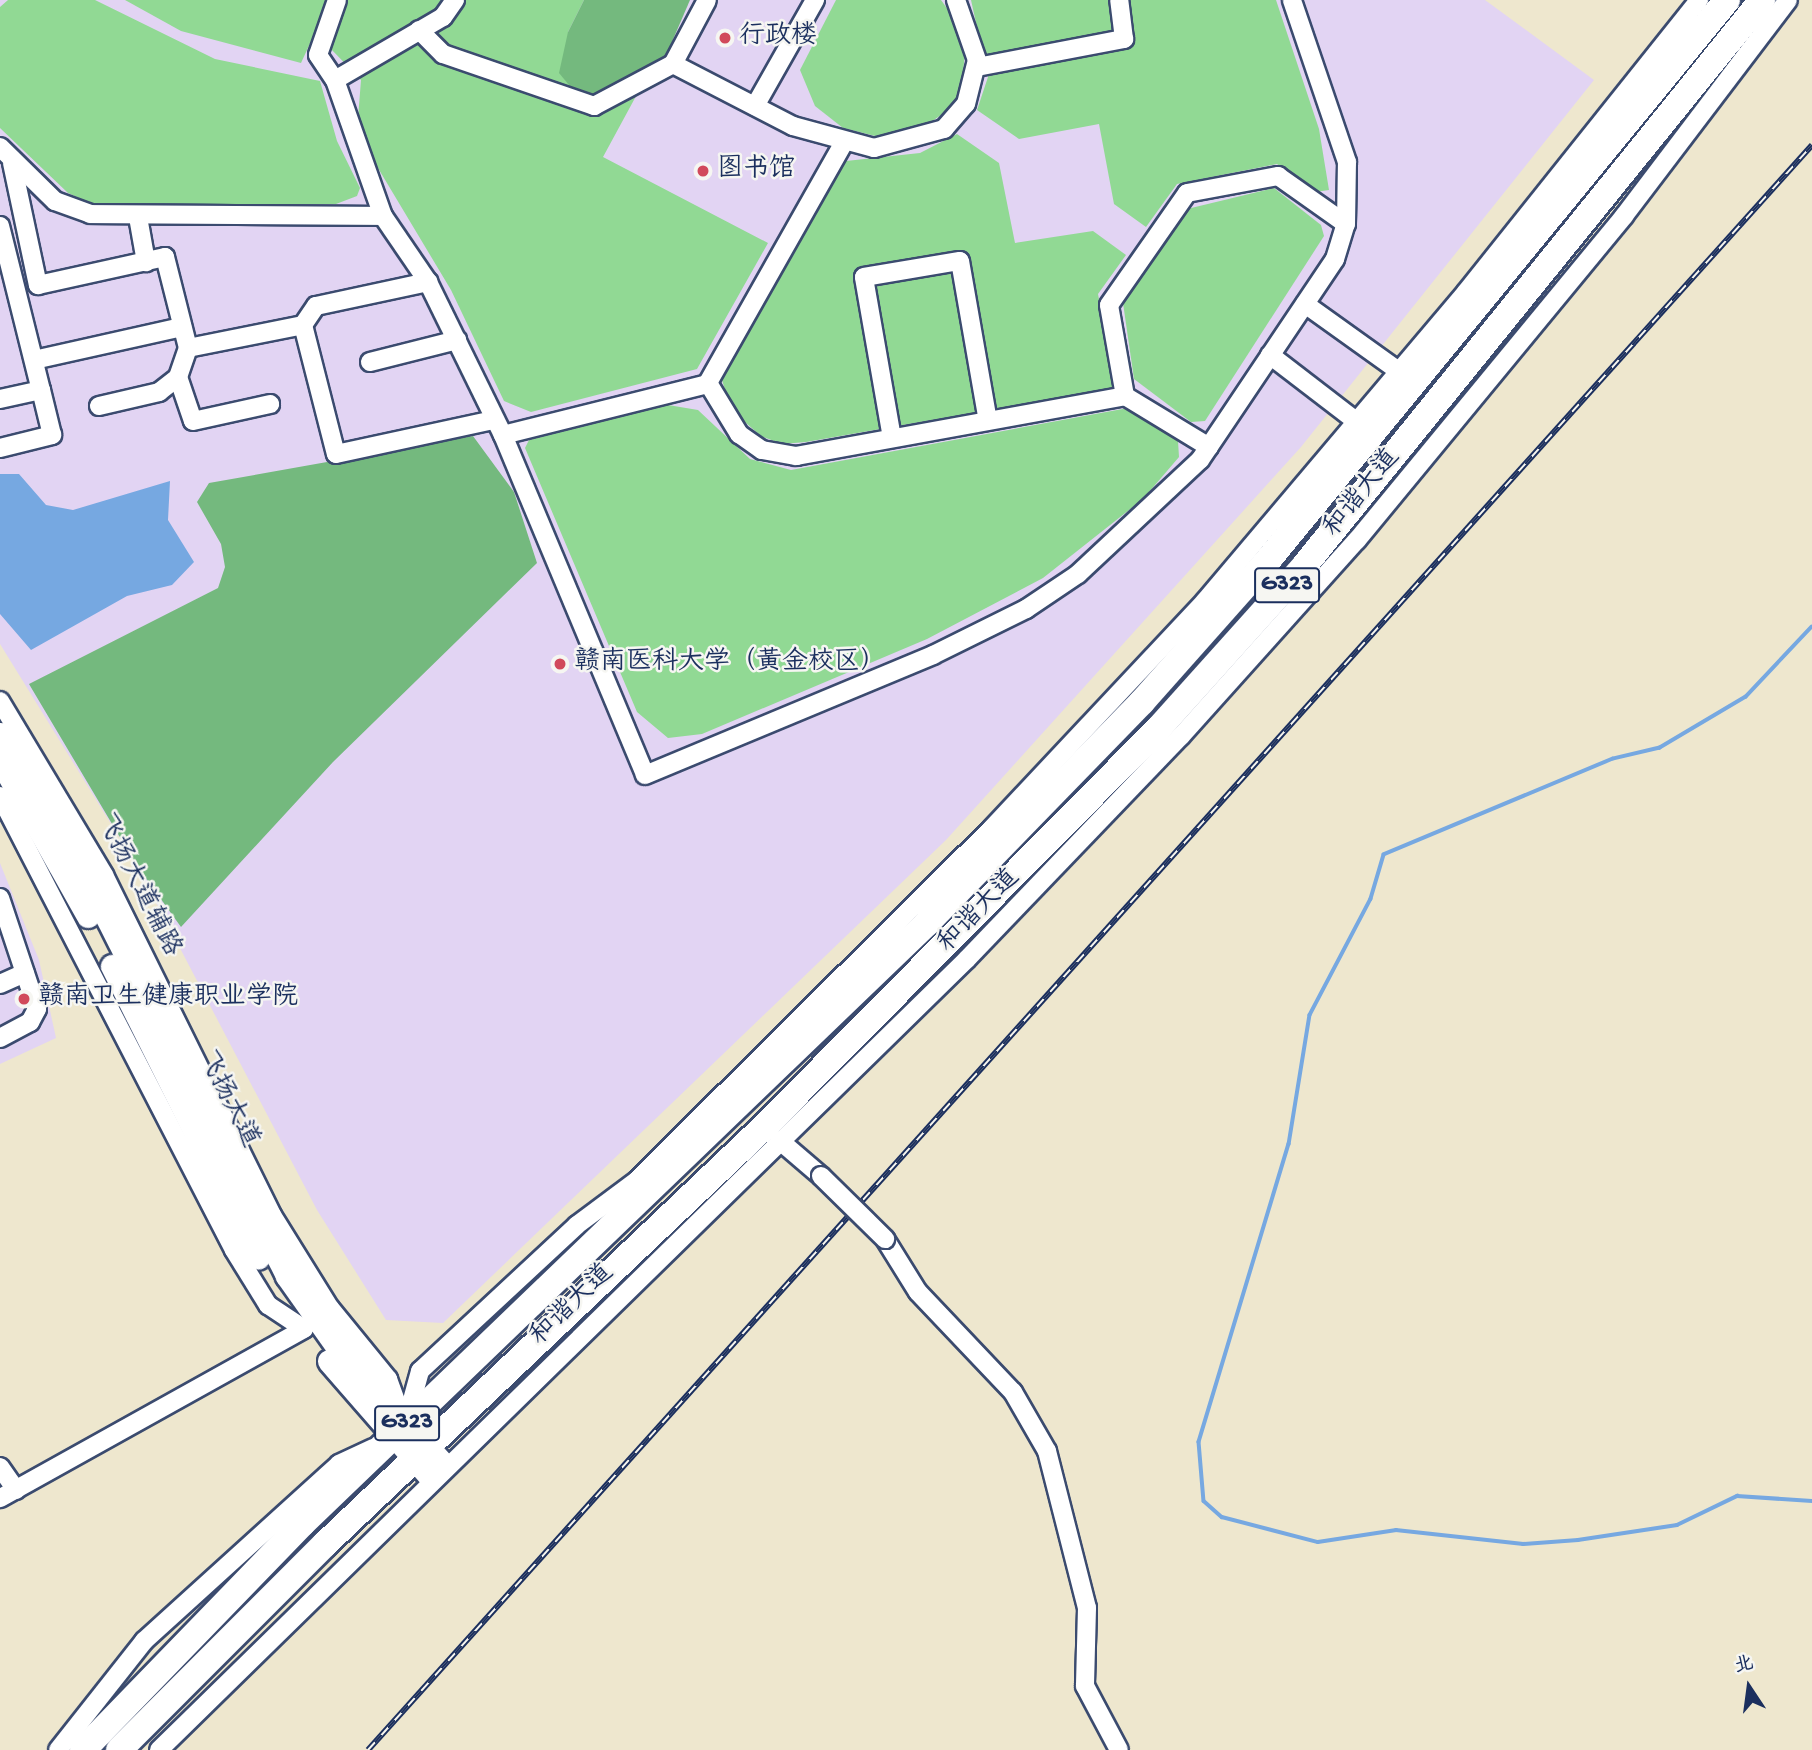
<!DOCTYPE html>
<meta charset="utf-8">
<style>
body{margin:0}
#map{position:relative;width:1812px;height:1750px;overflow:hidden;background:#eee7ce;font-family:"Gochi Hand","LXGW WenKai TC",sans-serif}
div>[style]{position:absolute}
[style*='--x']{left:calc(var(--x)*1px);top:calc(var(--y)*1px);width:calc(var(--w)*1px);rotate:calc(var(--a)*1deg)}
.built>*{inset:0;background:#e2d4f3}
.green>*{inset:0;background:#91d994}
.forest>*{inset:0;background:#74b97e}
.water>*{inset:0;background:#76a8e1}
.stream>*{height:3.5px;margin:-1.75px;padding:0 1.75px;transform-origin:1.75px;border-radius:1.75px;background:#76a8e1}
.roads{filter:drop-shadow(2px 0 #3b4b6f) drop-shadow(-2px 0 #3b4b6f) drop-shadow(0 2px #3b4b6f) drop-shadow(0 -2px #3b4b6f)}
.minor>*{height:18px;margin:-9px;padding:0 9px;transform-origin:9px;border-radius:9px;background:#fff}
.major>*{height:23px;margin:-11.5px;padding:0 11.5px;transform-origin:11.5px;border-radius:11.5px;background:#fff}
.highway>*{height:26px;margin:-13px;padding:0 13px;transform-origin:13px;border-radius:13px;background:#fff}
.rail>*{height:6px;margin-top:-3px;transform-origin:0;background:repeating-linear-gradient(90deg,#f6f6f2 0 10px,#1b2f5e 0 20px);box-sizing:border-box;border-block:2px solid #1b2f5e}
.bridges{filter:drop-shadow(2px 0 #3b4b6f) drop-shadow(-2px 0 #3b4b6f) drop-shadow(0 2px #3b4b6f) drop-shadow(0 -2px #3b4b6f)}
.minor-bridge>*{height:18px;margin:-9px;padding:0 9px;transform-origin:9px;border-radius:9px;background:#fff}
.dots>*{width:19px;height:19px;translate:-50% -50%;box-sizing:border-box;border:4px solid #f6f6f2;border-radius:50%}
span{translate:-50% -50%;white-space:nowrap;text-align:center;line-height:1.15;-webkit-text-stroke:5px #f6f6f2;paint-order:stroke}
.shield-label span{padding:2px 5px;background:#f6f6f2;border:2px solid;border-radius:5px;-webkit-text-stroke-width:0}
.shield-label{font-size:24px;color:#1b2f5e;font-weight:700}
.poi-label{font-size:26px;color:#1b2f5e}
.left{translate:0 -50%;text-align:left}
.street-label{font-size:26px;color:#1b2f5e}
.north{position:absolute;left:1714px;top:1652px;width:70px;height:70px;-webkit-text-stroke:5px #f6f6f2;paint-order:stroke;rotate:347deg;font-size:19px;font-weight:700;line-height:28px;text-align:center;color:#1b2f5e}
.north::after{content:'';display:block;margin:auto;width:24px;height:32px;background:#1b2f5e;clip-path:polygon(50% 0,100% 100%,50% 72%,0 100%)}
</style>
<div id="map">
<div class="built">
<i style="clip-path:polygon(0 0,1485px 0,1594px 80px,1301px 447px,946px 840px,443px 1323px,386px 1320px,317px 1210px,137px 866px,0 644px)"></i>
<i style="clip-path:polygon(0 863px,39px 960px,56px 1038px,0 1064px)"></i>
</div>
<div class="green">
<i style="clip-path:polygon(8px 0,95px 0,215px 59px,320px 81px,337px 141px,360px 188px,357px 196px,336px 204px,141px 204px,90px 203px,68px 193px,0 128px,0 7px)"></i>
<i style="clip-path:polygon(125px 0,330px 0,301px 63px,181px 31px)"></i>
<i style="clip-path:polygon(347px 0,584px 0,568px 32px,594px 115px,635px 98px,603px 157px,768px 243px,697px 369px,531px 412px,504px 401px,451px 290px,366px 148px,358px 118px,361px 80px,330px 48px)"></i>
<i style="clip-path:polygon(836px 0,941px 0,956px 21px,965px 53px,961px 93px,951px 108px,921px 129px,879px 137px,843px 128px,815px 106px,800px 70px)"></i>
<i style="clip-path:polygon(971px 0,1276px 0,1319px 129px,1329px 190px,1315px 192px,1277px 164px,1177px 184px,1146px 227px,1114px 204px,1099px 124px,1019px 139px,977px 110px,988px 77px)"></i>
<i style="clip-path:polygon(957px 134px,999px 163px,1015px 243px,1093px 231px,1126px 255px,1098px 294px,1116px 388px,806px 442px,782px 444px,761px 436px,732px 411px,720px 374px,846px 161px,920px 153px)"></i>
<i style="clip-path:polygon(1274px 188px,1321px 225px,1324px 236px,1205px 421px,1191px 422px,1134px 379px,1123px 303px,1187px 209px)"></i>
<i style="clip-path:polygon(668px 405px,698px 410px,750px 459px,791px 470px,1128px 408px,1178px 441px,1179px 457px,1143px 499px,1043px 578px,927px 639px,702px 734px,668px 738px,637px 712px,525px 448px,529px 440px)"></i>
</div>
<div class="forest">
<i style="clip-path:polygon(584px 0,690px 0,665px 58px,635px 98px,594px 115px,559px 73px,568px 32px)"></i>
<i style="clip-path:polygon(473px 436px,514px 492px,537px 563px,333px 762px,181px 927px,137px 866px,29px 684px,218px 588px,225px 567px,221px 544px,197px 502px,209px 483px)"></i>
</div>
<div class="water">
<i style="clip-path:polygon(0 474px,19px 474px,46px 505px,73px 510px,170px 481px,168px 520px,194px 562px,172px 585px,127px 596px,31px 650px,0 614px)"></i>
</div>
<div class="stream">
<i style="--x:1812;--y:627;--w:96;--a:133.3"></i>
<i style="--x:1746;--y:697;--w:100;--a:149.3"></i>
<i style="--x:1660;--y:748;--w:48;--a:166.8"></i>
<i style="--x:1613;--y:759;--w:248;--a:157.3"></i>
<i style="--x:1384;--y:855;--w:46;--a:106.5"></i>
<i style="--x:1371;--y:899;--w:131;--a:117.7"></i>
<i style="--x:1310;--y:1015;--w:131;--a:99.2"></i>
<i style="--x:1289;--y:1144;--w:311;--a:106.8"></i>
<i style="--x:1199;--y:1442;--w:59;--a:85.2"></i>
<i style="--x:1204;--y:1501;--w:24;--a:42"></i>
<i style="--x:1222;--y:1517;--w:99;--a:14.6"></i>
<i style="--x:1318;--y:1542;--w:79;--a:-8.7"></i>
<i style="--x:1396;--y:1530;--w:128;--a:6.3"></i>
<i style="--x:1523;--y:1544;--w:55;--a:-4.2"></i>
<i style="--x:1578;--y:1540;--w:100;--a:-8.6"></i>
<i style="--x:1677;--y:1525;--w:67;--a:-25.8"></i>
<i style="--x:1737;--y:1496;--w:75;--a:3.8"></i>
</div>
<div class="roads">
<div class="minor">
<i style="--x:337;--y:0;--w:58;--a:109.1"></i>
<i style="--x:318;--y:55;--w:30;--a:56"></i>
<i style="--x:335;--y:80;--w:144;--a:70.6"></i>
<i style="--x:419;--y:30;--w:34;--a:45"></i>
<i style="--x:443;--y:54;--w:160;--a:19"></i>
<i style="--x:594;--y:106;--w:89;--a:-28"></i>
<i style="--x:673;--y:64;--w:135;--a:27.3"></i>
<i style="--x:793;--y:126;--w:84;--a:15.2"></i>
<i style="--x:874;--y:148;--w:73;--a:-15.2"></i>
<i style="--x:944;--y:129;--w:33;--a:-49"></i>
<i style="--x:966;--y:104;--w:45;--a:-76"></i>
<i style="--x:977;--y:60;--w:64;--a:-109.3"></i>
<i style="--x:673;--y:64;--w:72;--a:-62"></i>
<i style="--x:977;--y:67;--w:150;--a:-10.8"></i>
<i style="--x:1124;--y:39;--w:39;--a:-97"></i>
<i style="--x:335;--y:80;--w:125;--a:-30.3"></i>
<i style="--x:443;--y:17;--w:21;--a:-55"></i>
<i style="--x:755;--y:106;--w:122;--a:-60.5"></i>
<i style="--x:843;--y:144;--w:274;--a:119.5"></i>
<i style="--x:708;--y:383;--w:60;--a:58.7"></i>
<i style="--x:739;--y:434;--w:28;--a:35"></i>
<i style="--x:762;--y:450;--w:35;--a:10"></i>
<i style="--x:796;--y:456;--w:334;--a:-10.3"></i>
<i style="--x:0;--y:147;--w:77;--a:44.5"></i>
<i style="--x:55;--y:201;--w:37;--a:20"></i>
<i style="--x:90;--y:214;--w:293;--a:0.4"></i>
<i style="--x:383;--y:216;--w:80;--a:55.7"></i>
<i style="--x:428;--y:282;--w:170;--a:63.9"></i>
<i style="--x:503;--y:435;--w:368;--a:67.3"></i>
<i style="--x:645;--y:775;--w:312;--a:-22.6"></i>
<i style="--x:933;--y:655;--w:104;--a:-26.3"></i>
<i style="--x:1026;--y:609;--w:63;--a:-33.9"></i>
<i style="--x:1078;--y:574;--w:167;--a:-43.1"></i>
<i style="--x:1200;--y:460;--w:242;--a:-56.1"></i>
<i style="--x:1335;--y:259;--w:37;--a:-73"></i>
<i style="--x:1346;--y:224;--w:62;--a:-89.1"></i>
<i style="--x:1347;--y:162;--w:171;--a:-108.8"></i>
<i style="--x:12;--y:163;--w:125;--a:78"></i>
<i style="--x:38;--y:285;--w:130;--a:-12.4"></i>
<i style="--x:165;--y:257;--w:94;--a:75.8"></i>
<i style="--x:188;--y:348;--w:117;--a:-11.3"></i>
<i style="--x:303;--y:325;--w:133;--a:75.7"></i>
<i style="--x:336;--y:454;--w:161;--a:-12.2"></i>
<i style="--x:138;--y:217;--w:46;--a:79.9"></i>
<i style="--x:0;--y:226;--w:169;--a:76"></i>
<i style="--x:41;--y:390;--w:42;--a:167.6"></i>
<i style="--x:1305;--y:304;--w:125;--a:35.6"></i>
<i style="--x:303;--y:325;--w:23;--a:-56"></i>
<i style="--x:316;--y:306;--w:115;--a:-12.1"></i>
<i style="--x:1270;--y:355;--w:120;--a:37.5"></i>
<i style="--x:34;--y:360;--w:152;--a:-12.6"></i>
<i style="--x:370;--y:362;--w:90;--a:-14.2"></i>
<i style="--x:178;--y:377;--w:46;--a:71.2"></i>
<i style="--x:193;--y:421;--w:79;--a:-12.4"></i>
<i style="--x:99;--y:406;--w:62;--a:-13.1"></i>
<i style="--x:159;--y:392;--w:24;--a:-38"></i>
<i style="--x:178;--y:377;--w:31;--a:-71"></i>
<i style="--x:503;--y:435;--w:211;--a:-14"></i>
<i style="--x:892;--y:438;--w:163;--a:-99.9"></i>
<i style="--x:864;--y:277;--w:97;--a:-9.5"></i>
<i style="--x:960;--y:261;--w:162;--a:80.1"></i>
<i style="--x:1209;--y:447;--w:98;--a:-148.7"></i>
<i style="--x:1125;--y:396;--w:92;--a:-100"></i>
<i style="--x:1109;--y:305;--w:136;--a:-55.1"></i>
<i style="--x:1187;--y:193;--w:93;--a:-10.6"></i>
<i style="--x:1278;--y:176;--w:83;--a:35.2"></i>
<i style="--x:0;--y:448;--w:54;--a:-14"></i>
<i style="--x:52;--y:435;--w:46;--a:-103.7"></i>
<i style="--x:0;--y:701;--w:203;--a:59.1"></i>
<i style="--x:104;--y:875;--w:379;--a:63.7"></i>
<i style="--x:272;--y:1215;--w:110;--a:58.1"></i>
<i style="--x:330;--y:1308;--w:92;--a:50.8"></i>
<i style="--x:388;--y:1379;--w:38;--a:70"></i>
<i style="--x:0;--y:796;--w:511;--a:62.73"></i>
<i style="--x:234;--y:1250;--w:65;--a:58.3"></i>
<i style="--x:268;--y:1305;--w:43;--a:33.7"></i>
<i style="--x:304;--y:1329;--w:348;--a:150.9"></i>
<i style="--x:0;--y:898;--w:117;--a:71.6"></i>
<i style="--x:37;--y:1009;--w:15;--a:118"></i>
<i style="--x:30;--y:1022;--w:34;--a:152"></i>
<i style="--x:0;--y:984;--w:27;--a:-24"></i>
<i style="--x:779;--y:1140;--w:55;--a:40.6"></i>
<i style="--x:885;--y:1239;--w:62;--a:58.1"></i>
<i style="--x:918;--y:1292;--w:138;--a:46.5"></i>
<i style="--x:1013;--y:1392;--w:68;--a:60"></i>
<i style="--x:1047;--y:1451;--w:162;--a:75.7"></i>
<i style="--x:1087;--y:1608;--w:78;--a:91.5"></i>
<i style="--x:1085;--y:1686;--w:72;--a:62"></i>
<i style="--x:406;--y:1422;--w:53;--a:-74.6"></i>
<i style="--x:420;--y:1371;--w:214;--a:-42.9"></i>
<i style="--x:577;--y:1225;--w:74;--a:-36.7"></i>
<i style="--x:636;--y:1181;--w:501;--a:-44.76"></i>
<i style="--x:992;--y:828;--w:311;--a:-46.8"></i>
<i style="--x:1205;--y:601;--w:404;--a:-49.8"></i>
<i style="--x:1466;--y:292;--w:374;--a:-51.4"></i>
<i style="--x:0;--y:1467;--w:28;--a:55"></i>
<i style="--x:58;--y:1750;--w:139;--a:-51.7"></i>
<i style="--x:144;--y:1641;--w:263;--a:-42.2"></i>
<i style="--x:339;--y:1464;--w:38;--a:-25"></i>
<i style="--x:159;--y:1750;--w:1131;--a:-44.39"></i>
<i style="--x:967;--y:959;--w:309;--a:-46.2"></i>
<i style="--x:1181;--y:736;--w:263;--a:-48.1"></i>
<i style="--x:1357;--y:540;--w:420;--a:-50.5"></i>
<i style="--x:1624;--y:216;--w:271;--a:-52.8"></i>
</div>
<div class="major">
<i style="--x:0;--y:734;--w:150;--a:58.3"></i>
<i style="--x:79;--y:862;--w:463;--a:63.3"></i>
<i style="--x:287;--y:1276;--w:97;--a:54.7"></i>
<i style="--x:343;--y:1355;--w:149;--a:47.4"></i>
<i style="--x:0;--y:760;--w:179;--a:60.6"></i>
<i style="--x:112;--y:966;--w:326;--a:63.4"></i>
<i style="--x:329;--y:1361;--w:155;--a:48.9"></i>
</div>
<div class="highway">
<i style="--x:83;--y:1750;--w:315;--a:-45.9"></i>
<i style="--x:302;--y:1524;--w:867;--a:-43.88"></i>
<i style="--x:927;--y:923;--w:308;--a:-45.8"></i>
<i style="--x:1142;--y:702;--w:193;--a:-48.4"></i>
<i style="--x:1270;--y:558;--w:721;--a:-50.68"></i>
<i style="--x:119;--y:1750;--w:291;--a:-45"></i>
<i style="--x:325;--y:1544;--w:605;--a:-43.53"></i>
<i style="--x:764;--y:1127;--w:561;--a:-45.29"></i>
<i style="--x:1159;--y:728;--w:219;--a:-48.1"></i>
<i style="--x:1305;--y:565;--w:727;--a:-51.03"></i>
</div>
</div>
<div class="rail">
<i style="--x:368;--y:1750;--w:2159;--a:-48.02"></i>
</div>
<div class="bridges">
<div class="minor-bridge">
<i style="--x:821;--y:1176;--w:90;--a:44.5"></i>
</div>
</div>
<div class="dots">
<i style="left:725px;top:38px;background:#d1495b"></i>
<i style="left:703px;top:171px;background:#d1495b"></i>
<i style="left:560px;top:664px;background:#d1495b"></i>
<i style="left:24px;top:999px;background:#d1495b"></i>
</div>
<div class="shield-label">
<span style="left:1287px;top:585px">G323</span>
<span style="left:407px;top:1423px">G323</span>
</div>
<div class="poi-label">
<span class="left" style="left:739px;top:38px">行政楼</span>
<span class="left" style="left:717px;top:171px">图书馆</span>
<span class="left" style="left:574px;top:664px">赣南医科大学（黄金校区）</span>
<span class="left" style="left:38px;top:999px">赣南卫生健康职业学院</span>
</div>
<div class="street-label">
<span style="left:1363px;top:494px;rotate:-51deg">和谐大道</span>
<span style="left:137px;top:886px;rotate:63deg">飞扬大道辅路</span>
<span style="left:980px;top:912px;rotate:-46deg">和谐大道</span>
<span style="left:227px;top:1100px;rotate:63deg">飞扬大道</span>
<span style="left:573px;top:1306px;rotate:-44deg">和谐大道</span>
</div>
<div class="north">北</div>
</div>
